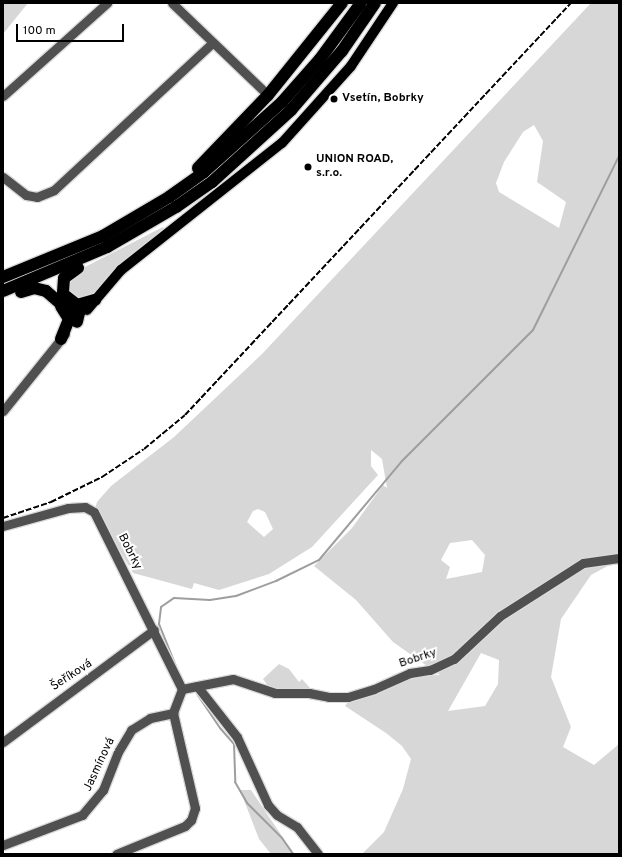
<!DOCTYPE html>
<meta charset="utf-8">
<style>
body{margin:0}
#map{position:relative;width:622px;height:857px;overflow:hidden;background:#fff;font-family:Overpass,sans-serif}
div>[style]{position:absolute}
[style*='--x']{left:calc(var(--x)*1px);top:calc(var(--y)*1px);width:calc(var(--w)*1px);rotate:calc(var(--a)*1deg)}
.green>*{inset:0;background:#d7d7d7}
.stream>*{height:2px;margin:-1px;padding:0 1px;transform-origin:1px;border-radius:1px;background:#9e9e9e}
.roads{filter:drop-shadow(1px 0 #dbdbdb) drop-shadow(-1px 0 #dbdbdb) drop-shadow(0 1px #dbdbdb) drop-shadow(0 -1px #dbdbdb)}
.minor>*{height:9px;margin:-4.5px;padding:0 4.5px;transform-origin:4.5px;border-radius:4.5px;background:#505050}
.major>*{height:10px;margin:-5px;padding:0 5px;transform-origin:5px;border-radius:5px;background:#000}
.highway>*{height:12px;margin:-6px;padding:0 6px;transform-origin:6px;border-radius:6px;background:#000}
.rail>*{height:2px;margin-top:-1px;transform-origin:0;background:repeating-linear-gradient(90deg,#000 0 6px,transparent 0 8px)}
.dots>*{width:11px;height:11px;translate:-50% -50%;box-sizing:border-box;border:2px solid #fff;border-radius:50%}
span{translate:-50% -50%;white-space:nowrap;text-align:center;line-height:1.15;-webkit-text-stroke:4px #fff;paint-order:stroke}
.poi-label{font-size:12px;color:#000;font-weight:700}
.left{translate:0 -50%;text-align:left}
.street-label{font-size:12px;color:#000}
.frame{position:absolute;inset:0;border:4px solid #000;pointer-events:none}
.scale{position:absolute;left:16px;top:24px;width:108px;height:18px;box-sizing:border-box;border:2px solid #000;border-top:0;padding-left:5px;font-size:12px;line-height:14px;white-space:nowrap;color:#000;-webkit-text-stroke:3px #fff;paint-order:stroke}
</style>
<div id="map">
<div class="green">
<i style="clip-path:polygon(3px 3px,28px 3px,3px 34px)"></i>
<i style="clip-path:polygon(evenodd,591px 3px,619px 3px,619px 560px,591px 575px,561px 619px,551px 677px,571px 727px,563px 747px,594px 765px,619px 744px,619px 854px,362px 854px,384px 832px,403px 789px,411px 759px,402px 746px,386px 733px,345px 706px,348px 702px,412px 676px,440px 675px,393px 642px,356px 600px,314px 566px,352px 528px,383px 485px,387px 488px,382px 459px,371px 450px,371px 466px,378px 475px,312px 547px,269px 574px,219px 590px,194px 583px,192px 589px,133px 573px,95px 509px,97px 502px,111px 486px,174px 437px,262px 354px,591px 3px,534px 125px,543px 141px,537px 182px,566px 202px,559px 228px,499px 192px,496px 183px,504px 162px,523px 132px,534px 125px,591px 3px,258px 509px,265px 512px,273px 529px,264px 537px,247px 522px,253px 511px,258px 509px,591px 3px,472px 540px,485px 555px,482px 572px,446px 579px,450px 567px,441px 560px,450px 543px,472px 540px,591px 3px,481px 653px,499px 660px,498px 684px,485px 706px,448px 711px,481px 653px)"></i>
<i style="clip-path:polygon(163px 227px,164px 229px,121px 263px,91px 298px,71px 299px,66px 284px,77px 271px)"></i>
<i style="clip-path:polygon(279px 664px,289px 669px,299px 682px,302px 679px,311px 689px,270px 689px,263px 679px)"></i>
<i style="clip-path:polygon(240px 790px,251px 790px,294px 854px,271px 854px,259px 839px)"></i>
</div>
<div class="stream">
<i style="--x:180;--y:676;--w:56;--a:-112"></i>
<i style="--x:159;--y:624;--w:17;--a:-83"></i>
<i style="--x:161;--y:607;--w:16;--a:-35"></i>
<i style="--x:174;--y:598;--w:36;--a:3"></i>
<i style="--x:210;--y:600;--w:26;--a:-9"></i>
<i style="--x:236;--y:596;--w:43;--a:-20.6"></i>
<i style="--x:276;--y:581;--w:48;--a:-26"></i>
<i style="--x:319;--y:560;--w:129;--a:-50"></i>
<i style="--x:402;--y:461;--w:185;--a:-45"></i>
<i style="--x:533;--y:330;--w:194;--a:-63.7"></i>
<i style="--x:197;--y:694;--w:41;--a:55.9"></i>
<i style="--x:220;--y:728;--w:21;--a:49"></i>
<i style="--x:234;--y:744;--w:38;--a:88"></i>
<i style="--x:235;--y:782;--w:24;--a:60"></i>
<i style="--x:247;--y:803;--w:49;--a:45"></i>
<i style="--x:282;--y:838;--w:19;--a:55"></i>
</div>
<div class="roads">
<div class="minor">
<i style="--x:172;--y:3;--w:133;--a:43.8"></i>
<i style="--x:3;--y:96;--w:140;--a:-41.8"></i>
<i style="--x:3;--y:177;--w:29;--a:38"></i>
<i style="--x:26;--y:195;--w:11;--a:10"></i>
<i style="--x:37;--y:197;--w:18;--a:-22"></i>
<i style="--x:54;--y:190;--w:216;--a:-42.9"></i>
<i style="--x:3;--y:411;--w:99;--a:-51.2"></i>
<i style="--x:3;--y:526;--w:67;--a:-15.5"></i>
<i style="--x:68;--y:508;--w:17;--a:-3"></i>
<i style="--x:85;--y:507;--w:10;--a:29"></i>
<i style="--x:94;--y:512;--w:198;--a:63.6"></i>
<i style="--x:182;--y:689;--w:26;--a:111"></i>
<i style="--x:173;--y:713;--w:98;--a:77"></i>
<i style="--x:195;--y:808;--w:13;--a:108"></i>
<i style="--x:191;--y:820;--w:8;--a:135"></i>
<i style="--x:185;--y:826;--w:74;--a:157.9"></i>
<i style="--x:197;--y:686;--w:65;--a:51.9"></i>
<i style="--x:237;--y:737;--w:75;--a:65.5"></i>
<i style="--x:268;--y:805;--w:13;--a:48"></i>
<i style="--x:277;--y:815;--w:23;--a:31"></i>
<i style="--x:297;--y:827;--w:34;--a:52"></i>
<i style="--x:182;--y:689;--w:52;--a:-11.1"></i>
<i style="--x:233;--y:679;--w:44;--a:18.4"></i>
<i style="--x:275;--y:693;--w:34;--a:0"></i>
<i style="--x:309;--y:693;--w:20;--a:11"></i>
<i style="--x:329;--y:697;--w:19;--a:0"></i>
<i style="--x:348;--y:697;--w:27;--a:-17"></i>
<i style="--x:374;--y:689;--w:39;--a:-24"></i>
<i style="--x:410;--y:673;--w:20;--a:-9"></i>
<i style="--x:430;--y:670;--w:26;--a:-25"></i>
<i style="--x:454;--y:659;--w:63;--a:-43.1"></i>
<i style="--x:500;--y:616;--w:98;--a:-32.6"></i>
<i style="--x:583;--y:563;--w:36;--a:-8"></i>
<i style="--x:3;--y:742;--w:188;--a:-36.6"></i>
<i style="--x:3;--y:845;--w:85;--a:-20.8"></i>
<i style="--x:82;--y:815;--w:33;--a:-50"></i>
<i style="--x:103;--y:790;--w:41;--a:-68.5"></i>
<i style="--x:118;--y:752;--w:26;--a:-59"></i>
<i style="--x:131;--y:730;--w:22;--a:-32"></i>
<i style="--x:150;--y:718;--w:24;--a:-12"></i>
</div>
<div class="major">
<i style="--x:87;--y:310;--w:52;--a:-49.6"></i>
<i style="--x:121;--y:270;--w:205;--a:-38.3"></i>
<i style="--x:282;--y:143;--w:103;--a:-48.1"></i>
<i style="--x:351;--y:66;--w:76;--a:-56.3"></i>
</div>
<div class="highway">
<i style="--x:198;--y:168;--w:101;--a:-46.2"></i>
<i style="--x:268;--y:95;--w:118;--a:-51.2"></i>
<i style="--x:78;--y:268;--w:17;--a:144"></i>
<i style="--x:64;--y:278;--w:16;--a:94"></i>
<i style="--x:63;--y:294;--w:18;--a:38"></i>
<i style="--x:77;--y:305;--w:19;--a:-16"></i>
<i style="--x:3;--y:277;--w:108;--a:-22.3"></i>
<i style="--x:103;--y:236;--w:77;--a:-30.6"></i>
<i style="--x:169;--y:197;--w:43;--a:-35.5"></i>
<i style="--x:204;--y:172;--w:105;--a:-41.9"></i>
<i style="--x:282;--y:102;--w:57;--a:-48.5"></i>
<i style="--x:320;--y:59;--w:69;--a:-53.8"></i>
<i style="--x:3;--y:291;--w:113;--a:-22.9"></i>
<i style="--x:107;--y:247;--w:80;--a:-30.1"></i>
<i style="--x:176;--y:207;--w:44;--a:-34.8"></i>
<i style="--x:212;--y:182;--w:107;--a:-42.3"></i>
<i style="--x:291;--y:110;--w:78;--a:-49.2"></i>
<i style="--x:342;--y:51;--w:58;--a:-55.5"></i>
<i style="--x:21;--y:292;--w:14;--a:-17"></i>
<i style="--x:34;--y:288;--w:12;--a:14"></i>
<i style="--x:46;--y:291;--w:29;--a:41"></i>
<i style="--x:74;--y:304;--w:10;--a:61"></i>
<i style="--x:79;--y:313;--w:9;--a:103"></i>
<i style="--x:61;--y:339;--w:22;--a:-68"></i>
<i style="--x:69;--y:319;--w:15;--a:-122"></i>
</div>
</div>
<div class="rail">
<i style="--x:3;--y:518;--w:51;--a:-18.4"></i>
<i style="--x:51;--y:502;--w:57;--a:-26.1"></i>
<i style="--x:102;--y:477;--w:50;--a:-33.7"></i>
<i style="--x:144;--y:449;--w:53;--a:-39.7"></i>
<i style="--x:185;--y:415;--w:565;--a:-46.87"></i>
</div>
<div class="dots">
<i style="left:334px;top:99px;background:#000"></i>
<i style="left:308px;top:167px;background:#000"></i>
</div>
<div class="poi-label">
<span class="left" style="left:342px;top:99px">Vsetín, Bobrky</span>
<span class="left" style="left:316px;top:167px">UNION ROAD,<br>s.r.o.</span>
</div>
<div class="street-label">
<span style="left:129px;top:552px;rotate:63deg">Bobrky</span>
<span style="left:418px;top:659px;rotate:-18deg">Bobrky</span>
<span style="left:72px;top:676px;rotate:-33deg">Šeříková</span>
<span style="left:100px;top:765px;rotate:-65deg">Jasmínová</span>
</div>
<div class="frame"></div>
<div class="scale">100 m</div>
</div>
